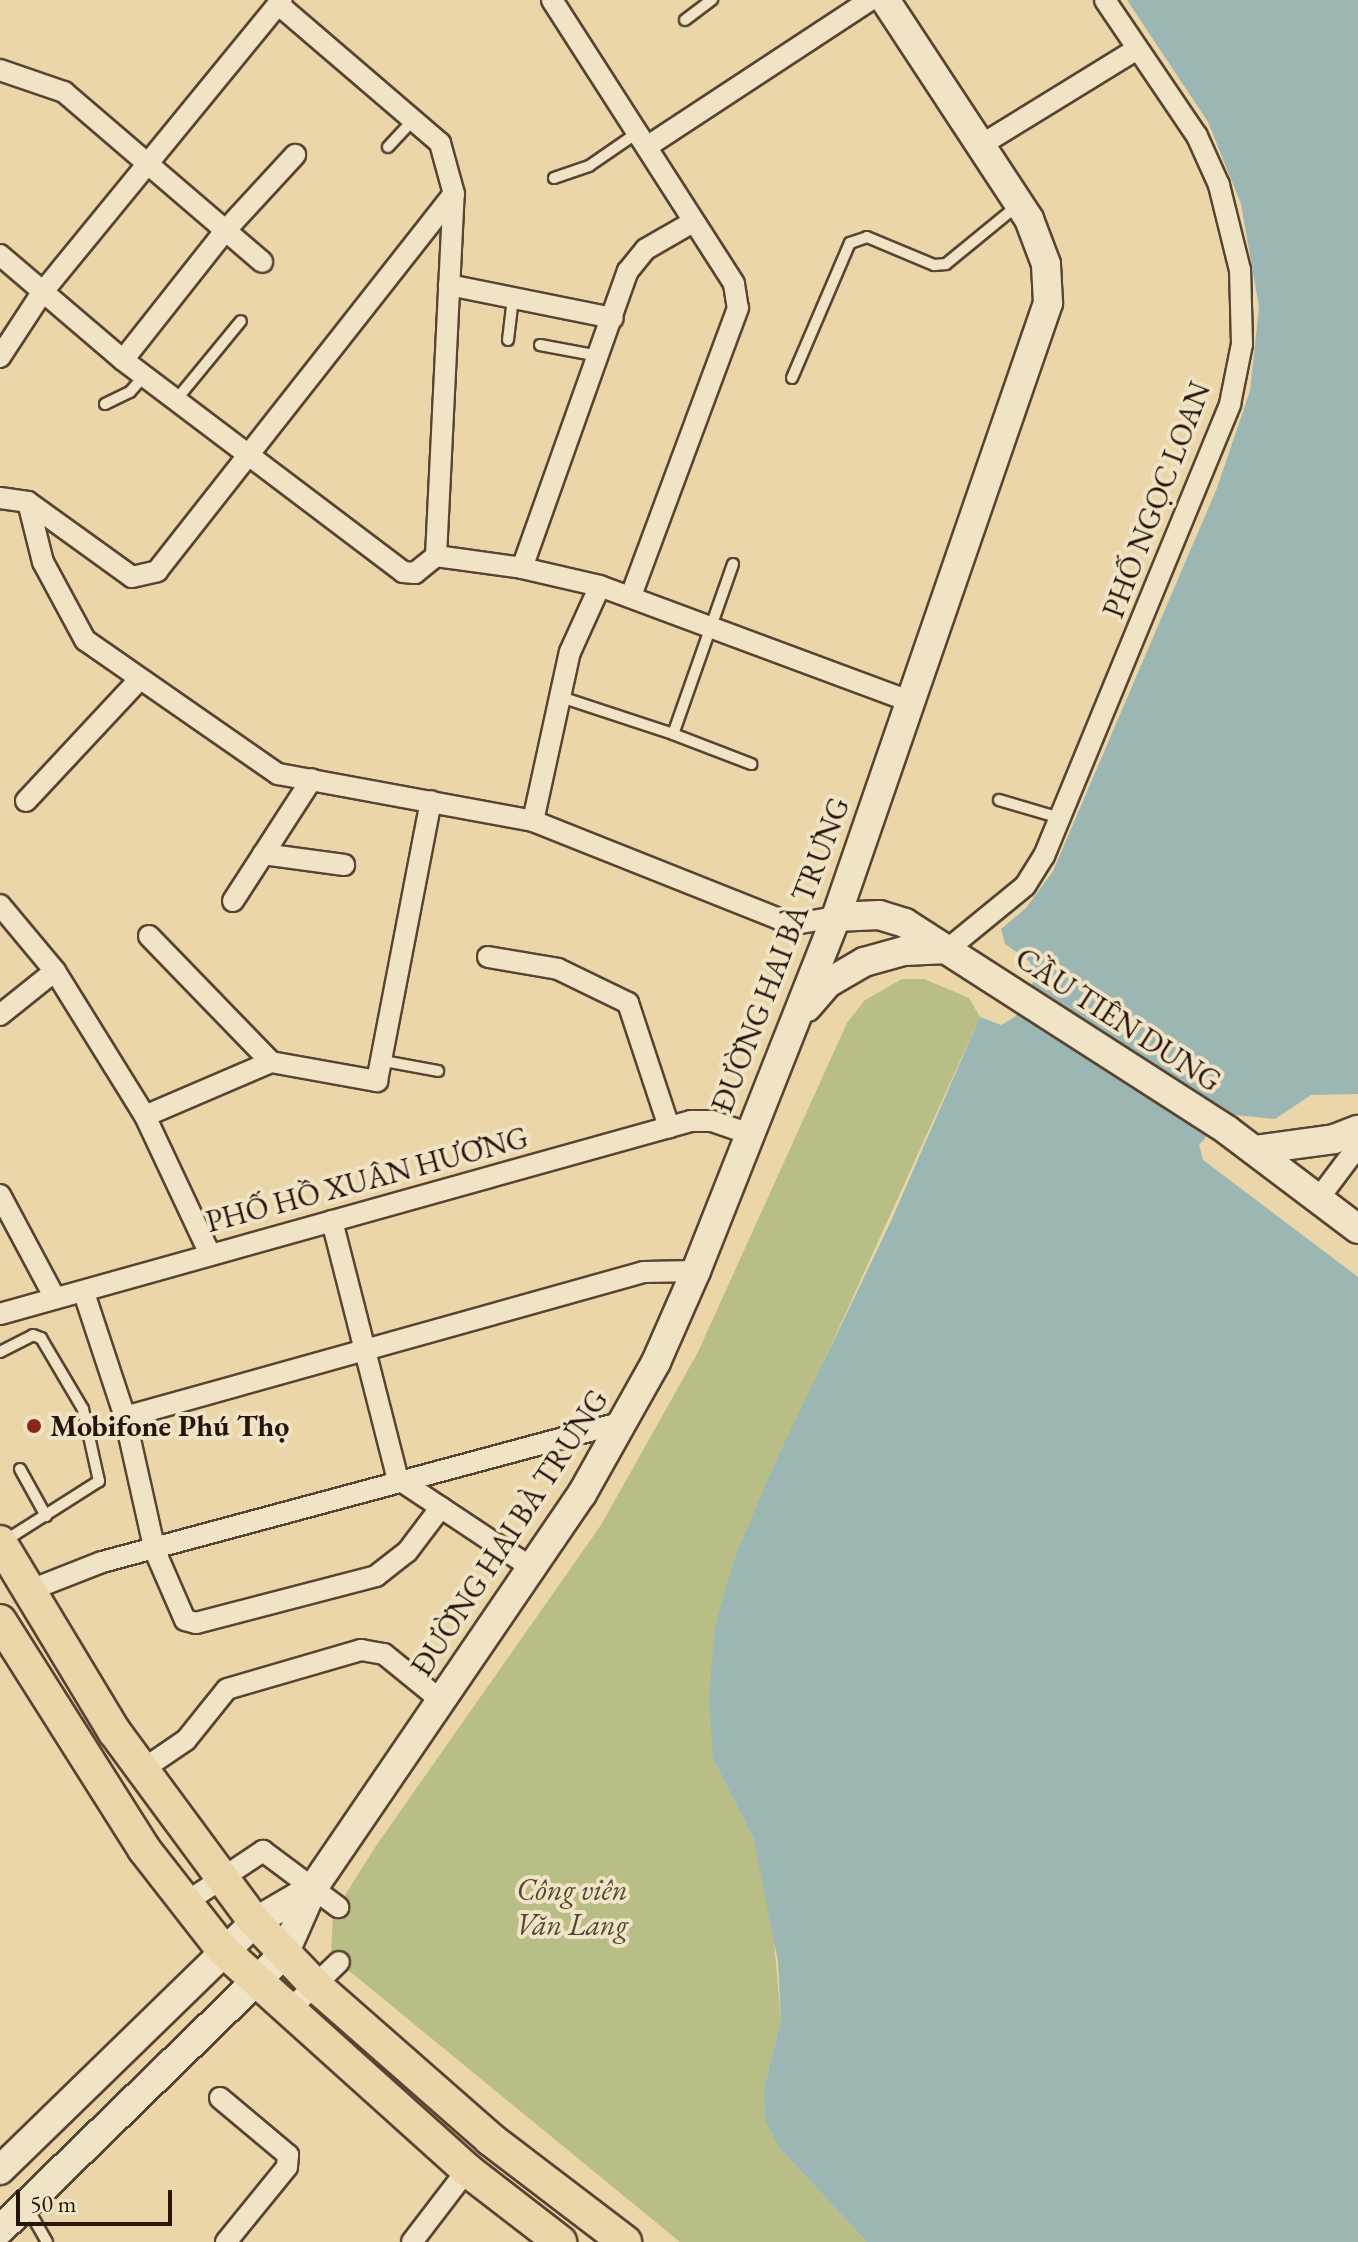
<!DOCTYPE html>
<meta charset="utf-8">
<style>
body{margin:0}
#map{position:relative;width:1358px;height:2242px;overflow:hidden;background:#ead6a8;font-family:"EB Garamond",serif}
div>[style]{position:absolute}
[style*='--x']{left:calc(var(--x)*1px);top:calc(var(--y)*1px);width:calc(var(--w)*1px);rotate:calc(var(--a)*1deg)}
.green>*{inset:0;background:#b9bd86}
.water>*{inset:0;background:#9cb6b3}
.roads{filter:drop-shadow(2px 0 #584432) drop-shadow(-2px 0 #584432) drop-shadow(0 2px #584432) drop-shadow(0 -2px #584432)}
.lane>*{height:10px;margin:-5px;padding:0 5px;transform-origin:5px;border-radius:5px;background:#f1e4c6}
.street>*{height:20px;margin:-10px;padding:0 10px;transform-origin:10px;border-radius:10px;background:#f1e4c6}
.secondary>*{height:28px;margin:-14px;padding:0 14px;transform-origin:14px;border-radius:14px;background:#f1e4c6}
.primary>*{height:32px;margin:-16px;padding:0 16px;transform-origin:16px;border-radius:16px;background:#ead6a8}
.dots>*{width:22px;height:22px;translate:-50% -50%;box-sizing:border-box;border:4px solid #f1e4c6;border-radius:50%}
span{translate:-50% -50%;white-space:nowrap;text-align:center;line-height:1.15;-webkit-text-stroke:8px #f1e4c6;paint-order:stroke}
.street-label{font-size:30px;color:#28140a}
.poi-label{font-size:30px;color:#28140a;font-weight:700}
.left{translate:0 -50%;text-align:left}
.park-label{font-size:30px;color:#54472f;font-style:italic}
.scale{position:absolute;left:16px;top:2190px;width:156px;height:36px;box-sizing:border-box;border:4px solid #28140a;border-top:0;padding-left:10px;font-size:24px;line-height:28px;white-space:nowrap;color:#28140a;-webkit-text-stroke:6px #f1e4c6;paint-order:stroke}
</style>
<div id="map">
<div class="green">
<i style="clip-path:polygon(902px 979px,924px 979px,969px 998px,980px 1017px,735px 1557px,713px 1759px,754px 1840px,771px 1907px,781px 2020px,764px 2088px,780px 2149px,867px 2242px,680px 2242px,331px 1956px,333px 1914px,376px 1846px,601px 1525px,698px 1352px,847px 1023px,865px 1000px)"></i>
</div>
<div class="water">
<i style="clip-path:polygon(1127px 0,1358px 0,1358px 1094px,1311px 1095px,1275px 1119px,1226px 1114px,1199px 1145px,1203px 1160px,1358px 1277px,1358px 2242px,867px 2242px,780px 2149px,765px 2120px,764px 2088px,781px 2020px,778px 1962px,754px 1840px,713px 1759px,709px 1698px,715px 1626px,735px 1557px,775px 1463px,891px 1221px,980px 1017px,1001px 1025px,1015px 1017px,1029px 991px,1036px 975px,1029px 961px,1005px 944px,1001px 929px,1026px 908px,1053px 871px,1217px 488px,1250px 391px,1259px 307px,1241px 204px,1208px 122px)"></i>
</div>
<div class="roads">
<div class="lane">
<i style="--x:685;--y:20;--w:34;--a:-37"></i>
<i style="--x:388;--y:147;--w:37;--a:-47"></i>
<i style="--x:554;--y:178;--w:37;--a:-19"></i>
<i style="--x:589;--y:166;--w:58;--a:-34.5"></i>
<i style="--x:508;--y:340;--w:42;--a:-83.2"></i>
<i style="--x:540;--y:345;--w:60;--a:10.6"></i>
<i style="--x:792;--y:378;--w:147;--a:-66.8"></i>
<i style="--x:850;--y:243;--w:18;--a:-19"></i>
<i style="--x:867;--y:237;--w:73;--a:22.7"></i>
<i style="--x:934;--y:265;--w:12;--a:-5"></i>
<i style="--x:946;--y:264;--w:93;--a:-39.3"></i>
<i style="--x:176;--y:400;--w:102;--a:-50.6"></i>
<i style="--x:105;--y:404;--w:28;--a:-26"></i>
<i style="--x:130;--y:392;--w:21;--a:-49"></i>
<i style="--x:733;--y:564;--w:180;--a:109.4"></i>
<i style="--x:673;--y:734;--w:84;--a:21"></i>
<i style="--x:561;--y:697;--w:118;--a:18.3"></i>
<i style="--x:999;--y:800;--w:64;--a:16.4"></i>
<i style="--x:384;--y:1061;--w:55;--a:10.5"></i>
<i style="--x:0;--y:1352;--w:37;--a:-27"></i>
<i style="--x:33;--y:1335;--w:9;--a:21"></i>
<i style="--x:41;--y:1338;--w:82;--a:59.4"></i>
<i style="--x:83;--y:1409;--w:74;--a:77.5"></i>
<i style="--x:99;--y:1481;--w:110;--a:147.6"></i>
<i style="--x:20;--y:1469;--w:54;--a:61"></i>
<i style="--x:27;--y:2207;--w:40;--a:60.3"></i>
</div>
<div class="street">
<i style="--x:552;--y:0;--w:337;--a:57.3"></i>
<i style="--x:734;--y:284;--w:24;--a:81"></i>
<i style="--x:738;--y:308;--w:307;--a:110.4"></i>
<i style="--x:0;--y:70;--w:68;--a:19"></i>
<i style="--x:64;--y:92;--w:261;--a:40.6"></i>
<i style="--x:981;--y:145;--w:183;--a:-31.6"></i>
<i style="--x:648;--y:146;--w:266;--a:-33.3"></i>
<i style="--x:0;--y:255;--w:162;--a:40.5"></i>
<i style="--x:123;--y:360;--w:163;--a:-51.7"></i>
<i style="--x:224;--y:232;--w:105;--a:-47.3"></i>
<i style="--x:449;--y:285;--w:167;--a:11.4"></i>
<i style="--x:0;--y:357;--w:75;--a:-56.9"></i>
<i style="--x:41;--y:294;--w:380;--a:-50.7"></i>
<i style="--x:123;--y:360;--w:351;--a:37.1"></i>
<i style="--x:403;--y:572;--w:12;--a:5"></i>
<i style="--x:415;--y:573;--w:27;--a:-39"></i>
<i style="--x:436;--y:556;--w:87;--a:7.9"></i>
<i style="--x:522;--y:568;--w:80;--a:13"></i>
<i style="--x:600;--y:586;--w:330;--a:20.4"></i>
<i style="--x:0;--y:498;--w:28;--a:8"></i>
<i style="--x:28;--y:502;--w:128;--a:35.8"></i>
<i style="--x:132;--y:577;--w:26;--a:-13"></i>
<i style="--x:157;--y:571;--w:480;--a:-51.8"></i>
<i style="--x:454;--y:194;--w:53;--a:-105.4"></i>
<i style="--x:440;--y:143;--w:213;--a:-139.4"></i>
<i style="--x:28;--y:502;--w:62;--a:76"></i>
<i style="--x:43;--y:562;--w:89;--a:61.7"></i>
<i style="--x:85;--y:640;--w:235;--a:34.8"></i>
<i style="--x:278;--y:774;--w:259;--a:10.4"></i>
<i style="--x:533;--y:821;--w:265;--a:21.7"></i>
<i style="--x:779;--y:919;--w:17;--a:17"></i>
<i style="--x:795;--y:924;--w:42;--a:-9.7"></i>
<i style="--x:436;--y:556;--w:362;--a:-87.2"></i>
<i style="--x:522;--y:568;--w:315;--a:-70.4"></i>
<i style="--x:628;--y:271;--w:28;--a:-51"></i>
<i style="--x:646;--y:249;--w:54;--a:-29.9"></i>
<i style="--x:26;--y:801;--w:166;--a:-47"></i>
<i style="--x:533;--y:821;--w:173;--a:-77.7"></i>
<i style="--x:570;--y:652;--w:72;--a:-65.6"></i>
<i style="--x:263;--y:854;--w:82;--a:7.7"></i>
<i style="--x:233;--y:901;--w:145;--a:-57.1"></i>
<i style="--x:0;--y:905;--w:86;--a:50.2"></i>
<i style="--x:55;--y:971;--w:171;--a:58.2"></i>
<i style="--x:145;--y:1116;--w:153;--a:64.8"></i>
<i style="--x:149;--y:936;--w:175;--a:45.9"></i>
<i style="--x:948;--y:949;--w:99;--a:-39.3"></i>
<i style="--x:1025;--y:886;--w:36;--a:-58"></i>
<i style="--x:1044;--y:856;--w:489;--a:-67.6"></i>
<i style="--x:1230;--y:404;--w:61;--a:-78.7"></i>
<i style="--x:1242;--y:344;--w:74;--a:-91.5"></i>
<i style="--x:1240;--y:270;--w:88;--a:-103.9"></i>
<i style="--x:1219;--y:185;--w:54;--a:-114.2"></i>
<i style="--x:1197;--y:136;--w:164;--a:-124.1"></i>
<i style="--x:488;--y:957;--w:71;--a:9.7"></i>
<i style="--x:558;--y:969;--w:78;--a:25.9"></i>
<i style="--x:628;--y:1003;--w:131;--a:71.7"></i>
<i style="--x:0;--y:1015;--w:70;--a:-38.7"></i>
<i style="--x:145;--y:1116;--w:137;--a:-23.2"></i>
<i style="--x:271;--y:1062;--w:108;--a:10.2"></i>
<i style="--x:377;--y:1081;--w:285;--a:-79.1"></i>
<i style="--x:0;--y:1195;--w:117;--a:61.9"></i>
<i style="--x:1319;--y:1198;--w:65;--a:-53.1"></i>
<i style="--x:332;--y:1221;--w:266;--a:75.7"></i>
<i style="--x:398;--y:1479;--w:164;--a:33.6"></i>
<i style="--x:84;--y:1293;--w:131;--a:71.7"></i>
<i style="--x:125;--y:1417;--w:137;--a:77.4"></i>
<i style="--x:155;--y:1551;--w:75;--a:66.5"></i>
<i style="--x:185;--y:1620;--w:11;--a:15"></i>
<i style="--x:196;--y:1623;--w:186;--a:-14.6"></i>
<i style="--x:376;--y:1576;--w:39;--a:-38"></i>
<i style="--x:407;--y:1552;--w:56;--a:-52.9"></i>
<i style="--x:0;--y:1314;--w:717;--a:-15.61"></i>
<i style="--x:691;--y:1121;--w:21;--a:0"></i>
<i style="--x:712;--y:1121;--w:40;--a:18.9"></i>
<i style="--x:125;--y:1417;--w:539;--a:-15.61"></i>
<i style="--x:644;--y:1272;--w:52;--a:-1.1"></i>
<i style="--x:28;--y:1591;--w:79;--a:-21.4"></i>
<i style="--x:102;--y:1562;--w:539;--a:-15.04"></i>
<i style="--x:142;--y:1770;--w:53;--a:-34.3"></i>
<i style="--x:186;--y:1740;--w:65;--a:-51.2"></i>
<i style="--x:227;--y:1689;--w:140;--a:-16.2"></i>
<i style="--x:361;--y:1650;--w:23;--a:10"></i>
<i style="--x:384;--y:1654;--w:76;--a:39.1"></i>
<i style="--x:185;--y:1903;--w:94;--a:-33.7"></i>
<i style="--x:263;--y:1851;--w:94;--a:36.7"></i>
<i style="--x:287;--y:2012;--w:72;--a:-43.9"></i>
<i style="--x:220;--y:2098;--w:89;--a:40"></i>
<i style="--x:288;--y:2155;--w:12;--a:95"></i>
<i style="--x:287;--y:2167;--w:97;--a:129.1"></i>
<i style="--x:412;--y:2242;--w:91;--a:-52.6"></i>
</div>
<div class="secondary">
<i style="--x:836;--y:917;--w:43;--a:-2.7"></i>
<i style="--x:879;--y:915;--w:27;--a:17"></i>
<i style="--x:905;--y:923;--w:383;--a:32.7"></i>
<i style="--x:1227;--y:1130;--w:164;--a:37.1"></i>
<i style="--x:807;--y:1007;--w:32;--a:-49"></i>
<i style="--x:828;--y:983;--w:42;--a:-30.3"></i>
<i style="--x:864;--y:962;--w:41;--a:-15.4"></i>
<i style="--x:904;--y:951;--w:44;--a:-2.6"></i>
<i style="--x:1254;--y:1150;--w:81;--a:-7.8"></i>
<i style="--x:1334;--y:1139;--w:26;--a:-21"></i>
<i style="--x:0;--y:2170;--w:356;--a:-44.2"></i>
<i style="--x:255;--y:1922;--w:67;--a:-30.4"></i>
<i style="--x:0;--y:2230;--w:396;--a:-44.2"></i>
<i style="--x:284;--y:1954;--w:72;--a:-66.3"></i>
<i style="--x:313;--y:1888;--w:477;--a:-55.7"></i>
<i style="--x:582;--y:1494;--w:151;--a:-60.7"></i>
<i style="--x:656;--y:1362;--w:99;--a:-66.3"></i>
<i style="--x:696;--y:1271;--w:381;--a:-68.4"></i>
<i style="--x:836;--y:917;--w:650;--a:-70.95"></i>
<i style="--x:1048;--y:303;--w:39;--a:-93"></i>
<i style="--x:1046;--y:264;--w:48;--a:-110.7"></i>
<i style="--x:1029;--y:219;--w:262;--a:-123.3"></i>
</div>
<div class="primary">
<i style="--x:0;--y:1542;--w:221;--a:58.9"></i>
<i style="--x:114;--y:1731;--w:237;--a:53.6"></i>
<i style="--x:255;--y:1922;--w:87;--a:46.4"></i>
<i style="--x:315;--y:1985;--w:233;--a:41.3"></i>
<i style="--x:490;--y:2139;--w:170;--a:37.3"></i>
<i style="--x:0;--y:1621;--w:270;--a:57.7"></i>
<i style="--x:144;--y:1849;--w:128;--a:52"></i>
<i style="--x:223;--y:1950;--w:329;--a:42"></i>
<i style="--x:467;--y:2170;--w:118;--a:37.7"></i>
</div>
</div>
<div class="dots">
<i style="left:34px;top:1426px;background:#8f2418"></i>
</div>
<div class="street-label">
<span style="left:1157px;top:500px;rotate:-69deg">PHỐ NGỌC LOAN</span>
<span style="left:781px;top:955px;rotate:-69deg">ĐƯỜNG HAI BÀ TRƯNG</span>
<span style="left:1118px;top:1020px;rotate:33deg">CẦU TIÊN DUNG</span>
<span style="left:367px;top:1180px;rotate:-15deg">PHỐ HỒ XUÂN HƯƠNG</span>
<span style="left:510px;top:1533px;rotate:-57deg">ĐƯỜNG HAI BÀ TRƯNG</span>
</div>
<div class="poi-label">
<span class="left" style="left:50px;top:1426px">Mobifone Phú Thọ</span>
</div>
<div class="park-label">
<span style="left:572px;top:1907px">Công viên<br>Văn Lang</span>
</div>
<div class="scale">50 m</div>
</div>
